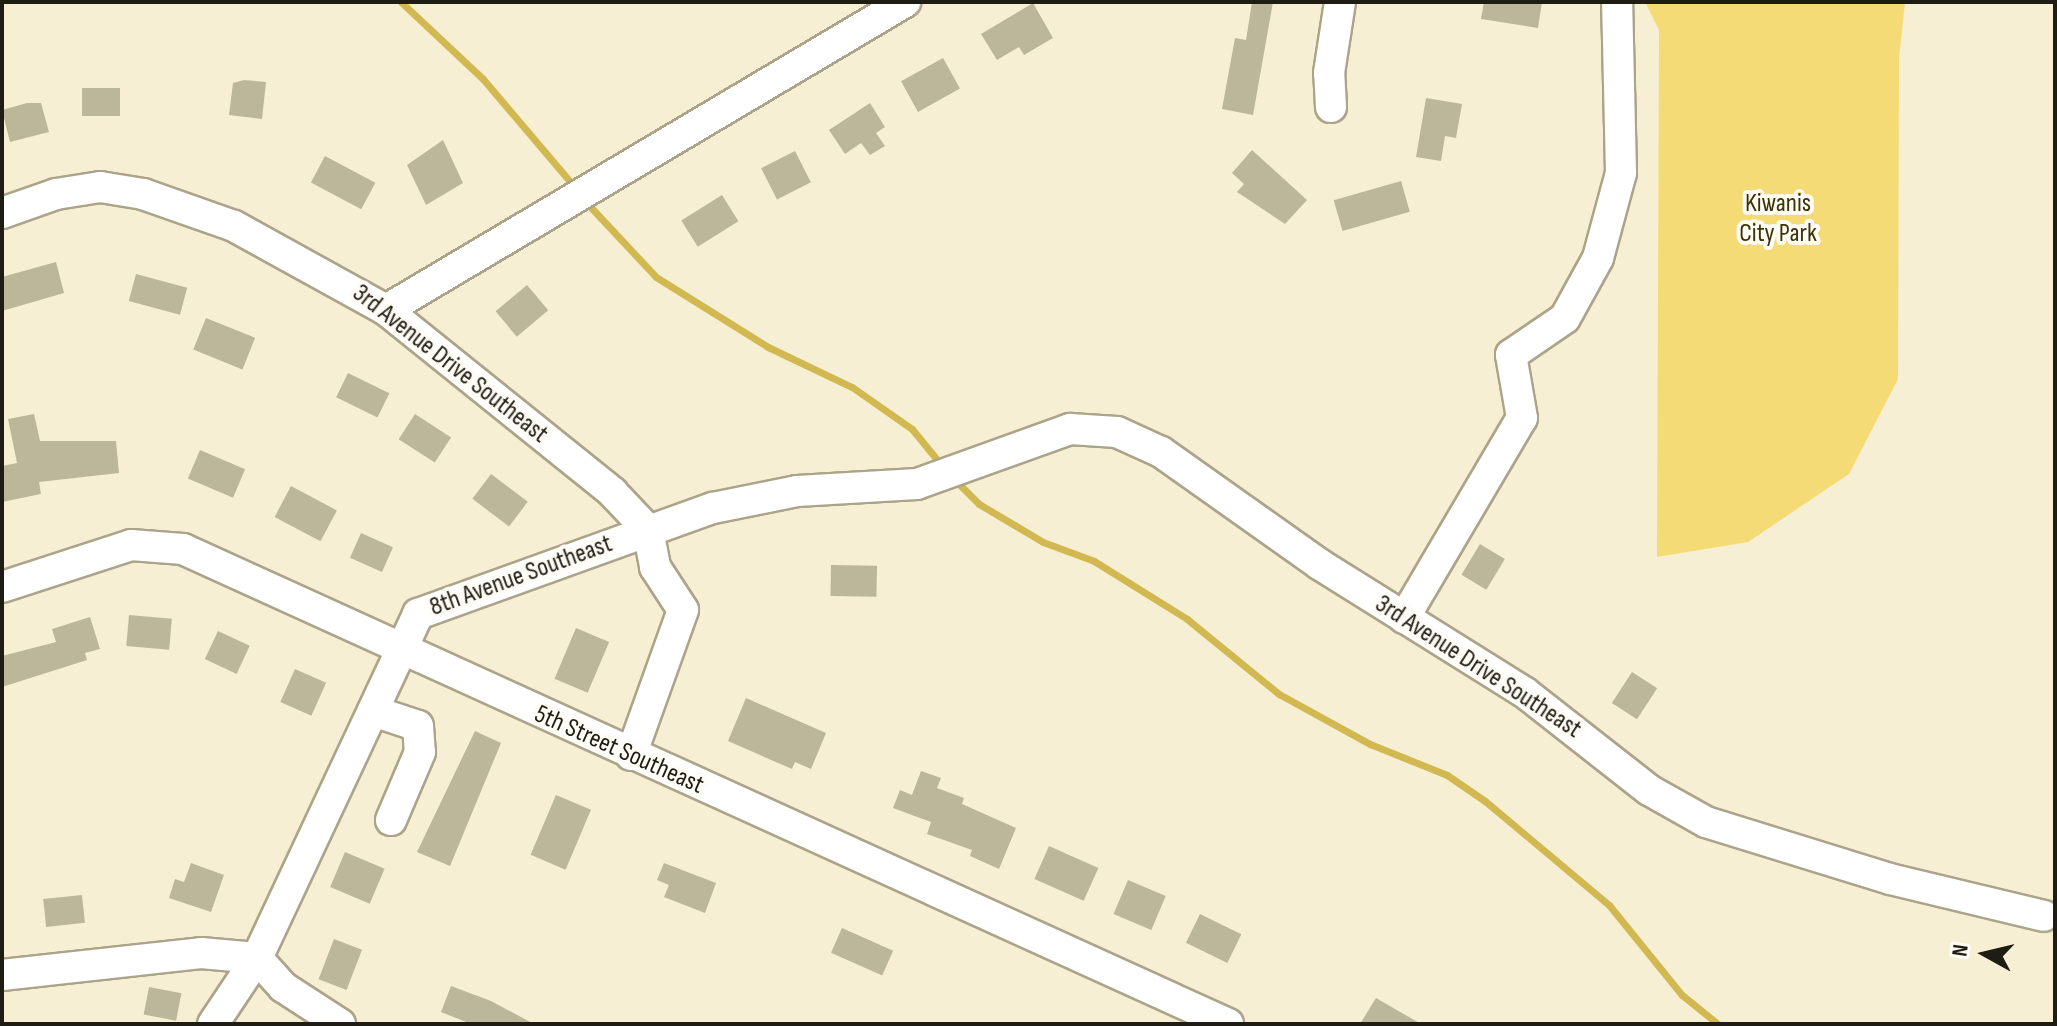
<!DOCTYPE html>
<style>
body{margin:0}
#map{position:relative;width:2057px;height:1026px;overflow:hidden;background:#f6efd3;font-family:"Sofia Sans Condensed",sans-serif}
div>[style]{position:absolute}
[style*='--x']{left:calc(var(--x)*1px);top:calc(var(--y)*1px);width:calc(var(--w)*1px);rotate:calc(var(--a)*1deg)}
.green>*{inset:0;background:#f5db75}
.stream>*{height:7px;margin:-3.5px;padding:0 3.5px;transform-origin:3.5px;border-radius:3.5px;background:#d2b850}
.building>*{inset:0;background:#bcb69b;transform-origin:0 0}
.roads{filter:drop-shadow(2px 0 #aba48a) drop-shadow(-2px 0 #aba48a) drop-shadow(0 2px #aba48a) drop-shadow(0 -2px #aba48a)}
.minor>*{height:30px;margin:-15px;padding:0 15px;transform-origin:15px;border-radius:15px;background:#fff}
span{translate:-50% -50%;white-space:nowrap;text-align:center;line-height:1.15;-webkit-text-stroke:8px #fefcf7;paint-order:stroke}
.park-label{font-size:26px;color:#3c3203}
.street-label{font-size:26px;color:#1f1d13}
.frame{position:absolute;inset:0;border:4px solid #1f1d13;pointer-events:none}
.north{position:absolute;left:1945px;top:914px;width:80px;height:80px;-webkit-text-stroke:6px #fefcf7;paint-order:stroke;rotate:278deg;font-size:22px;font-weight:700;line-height:32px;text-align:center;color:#1f1d13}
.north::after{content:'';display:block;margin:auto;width:28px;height:36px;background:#1f1d13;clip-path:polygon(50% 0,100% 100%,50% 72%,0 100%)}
</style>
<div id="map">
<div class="green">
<i style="clip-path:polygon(1645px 2px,1905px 2px,1899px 58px,1898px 379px,1849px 474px,1748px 542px,1657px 557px,1659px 30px)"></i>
</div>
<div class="stream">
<i style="--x:401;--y:2;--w:112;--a:43.2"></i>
<i style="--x:483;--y:79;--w:145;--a:49.7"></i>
<i style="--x:584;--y:200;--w:105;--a:46.9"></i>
<i style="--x:656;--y:277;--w:132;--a:32"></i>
<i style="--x:768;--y:347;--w:93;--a:25.5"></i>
<i style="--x:852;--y:387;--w:73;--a:35"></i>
<i style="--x:912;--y:429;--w:49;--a:50.8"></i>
<i style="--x:954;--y:479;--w:35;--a:45"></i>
<i style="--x:979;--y:504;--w:74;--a:30.7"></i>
<i style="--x:1043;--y:542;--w:54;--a:20.4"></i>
<i style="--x:1094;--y:561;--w:110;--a:31.9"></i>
<i style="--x:1187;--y:619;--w:119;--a:39.2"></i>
<i style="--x:1279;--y:694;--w:104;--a:28.8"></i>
<i style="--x:1370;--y:744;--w:83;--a:21.9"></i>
<i style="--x:1447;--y:775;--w:46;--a:34.4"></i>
<i style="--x:1485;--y:801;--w:162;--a:40"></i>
<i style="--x:1609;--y:905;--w:116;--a:51"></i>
<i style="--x:1682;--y:995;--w:46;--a:38.9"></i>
</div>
<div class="building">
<i style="clip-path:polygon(1252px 2px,1273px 2px,1253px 115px,1222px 109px,1235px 38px,1246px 40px)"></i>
<i style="clip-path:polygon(1484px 2px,1542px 2px,1538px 28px,1481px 19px)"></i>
<i style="clip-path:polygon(1033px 3px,1053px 38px,1024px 55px,1019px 47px,997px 60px,981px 34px)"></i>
<i style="left:943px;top:58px;width:35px;height:48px;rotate:61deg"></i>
<i style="clip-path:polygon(244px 80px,266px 82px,262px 119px,229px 115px,233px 83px)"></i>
<i style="left:120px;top:88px;width:28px;height:38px;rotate:90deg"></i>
<i style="clip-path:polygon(1426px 98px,1462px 104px,1456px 138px,1445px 136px,1441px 161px,1416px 157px)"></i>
<i style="clip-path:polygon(27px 103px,41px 103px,49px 132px,10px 142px,2px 110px)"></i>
<i style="clip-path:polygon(870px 103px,885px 127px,876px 133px,885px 146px,870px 155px,861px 143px,845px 154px,829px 130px)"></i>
<i style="clip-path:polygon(443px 140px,463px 183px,426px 205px,407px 165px)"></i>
<i style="clip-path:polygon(1252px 150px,1307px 200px,1285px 224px,1237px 192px,1244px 184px,1232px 173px)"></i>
<i style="left:795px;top:151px;width:35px;height:38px;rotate:63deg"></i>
<i style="left:325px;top:156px;width:57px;height:30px;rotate:28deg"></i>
<i style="left:1401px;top:181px;width:32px;height:70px;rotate:74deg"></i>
<i style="left:722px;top:195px;width:31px;height:48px;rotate:58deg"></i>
<i style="clip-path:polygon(56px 262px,64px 293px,2px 311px,2px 277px)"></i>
<i style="left:136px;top:274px;width:53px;height:28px;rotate:15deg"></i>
<i style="left:527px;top:285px;width:33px;height:41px;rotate:50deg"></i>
<i style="left:206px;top:318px;width:53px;height:34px;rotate:22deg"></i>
<i style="left:348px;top:373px;width:46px;height:27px;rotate:26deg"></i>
<i style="clip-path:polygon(34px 414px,40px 441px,116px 441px,119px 473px,39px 482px,41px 494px,2px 502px,2px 466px,17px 463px,8px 419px)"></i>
<i style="left:415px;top:414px;width:43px;height:30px;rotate:33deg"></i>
<i style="left:200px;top:450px;width:49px;height:31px;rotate:23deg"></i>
<i style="left:491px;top:474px;width:46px;height:31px;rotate:37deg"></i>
<i style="left:291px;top:486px;width:52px;height:35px;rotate:28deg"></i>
<i style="left:361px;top:533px;width:35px;height:27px;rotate:24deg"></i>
<i style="left:1480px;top:544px;width:29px;height:36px;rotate:31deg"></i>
<i style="left:831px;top:565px;width:46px;height:31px;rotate:1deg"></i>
<i style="left:129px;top:615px;width:43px;height:31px;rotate:5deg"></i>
<i style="clip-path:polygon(90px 617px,100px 649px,85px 653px,87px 660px,2px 687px,2px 656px,56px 642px,52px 629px)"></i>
<i style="left:576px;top:628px;width:36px;height:55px;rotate:23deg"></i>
<i style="left:218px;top:631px;width:35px;height:31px;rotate:25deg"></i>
<i style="left:295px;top:669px;width:34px;height:36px;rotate:24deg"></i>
<i style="left:1632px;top:672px;width:30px;height:37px;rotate:33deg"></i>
<i style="clip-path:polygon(746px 698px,826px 733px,811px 769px,795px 762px,792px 769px,728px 741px)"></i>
<i style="clip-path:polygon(475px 731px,501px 743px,450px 866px,417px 852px)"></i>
<i style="clip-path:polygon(921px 771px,941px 778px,937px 788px,964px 798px,962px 804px,1016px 828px,999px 869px,970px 856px,972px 850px,927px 834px,931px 822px,893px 808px,900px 790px,912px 795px)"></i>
<i style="left:556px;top:795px;width:38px;height:65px;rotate:23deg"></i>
<i style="left:1049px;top:846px;width:54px;height:36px;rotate:24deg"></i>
<i style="left:345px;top:852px;width:43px;height:38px;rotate:23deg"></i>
<i style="clip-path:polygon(191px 863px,224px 875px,211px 912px,169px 898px,175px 879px,184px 882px)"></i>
<i style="clip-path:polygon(664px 863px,716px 883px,705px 913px,664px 897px,669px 885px,657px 880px)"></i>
<i style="left:1128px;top:880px;width:41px;height:37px;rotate:23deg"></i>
<i style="left:82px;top:895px;width:28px;height:39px;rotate:84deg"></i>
<i style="left:1200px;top:914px;width:46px;height:32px;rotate:26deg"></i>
<i style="left:842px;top:928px;width:56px;height:27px;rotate:24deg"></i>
<i style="left:334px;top:939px;width:30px;height:43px;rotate:21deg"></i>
<i style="clip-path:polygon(451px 986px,491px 1001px,534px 1024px,471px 1024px,441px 1012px)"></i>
<i style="left:149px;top:987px;width:33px;height:28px;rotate:11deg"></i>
<i style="clip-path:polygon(1376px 998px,1421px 1024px,1360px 1024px)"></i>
</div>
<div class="roads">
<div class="minor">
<i style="--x:1331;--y:107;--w:34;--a:-93"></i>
<i style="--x:1329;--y:73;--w:72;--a:-81.2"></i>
<i style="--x:2;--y:213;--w:57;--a:-19.4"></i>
<i style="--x:56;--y:194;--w:45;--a:-9"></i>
<i style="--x:100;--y:187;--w:44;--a:9.2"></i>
<i style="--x:143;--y:194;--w:96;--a:19.4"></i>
<i style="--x:234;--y:226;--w:174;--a:28.9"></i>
<i style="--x:386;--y:310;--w:290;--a:38.8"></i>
<i style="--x:612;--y:492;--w:52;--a:46.5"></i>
<i style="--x:648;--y:530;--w:38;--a:79"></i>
<i style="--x:655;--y:567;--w:51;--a:56.9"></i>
<i style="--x:683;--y:610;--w:154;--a:109.7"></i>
<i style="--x:386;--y:310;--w:604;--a:-30.69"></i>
<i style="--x:2;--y:587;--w:136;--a:-18"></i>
<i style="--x:131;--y:545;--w:52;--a:4.4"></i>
<i style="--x:183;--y:549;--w:1148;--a:24.44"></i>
<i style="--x:1404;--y:618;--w:232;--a:-59.5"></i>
<i style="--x:1522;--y:418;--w:64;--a:-99.9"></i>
<i style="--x:1511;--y:355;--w:65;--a:-34.4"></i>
<i style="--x:1565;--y:318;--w:68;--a:-61.2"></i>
<i style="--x:1598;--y:258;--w:88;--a:-74.9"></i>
<i style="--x:1621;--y:173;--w:171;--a:-91.3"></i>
<i style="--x:373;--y:711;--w:47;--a:18.4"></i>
<i style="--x:418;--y:726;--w:26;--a:86"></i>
<i style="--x:420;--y:752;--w:74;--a:113.1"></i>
<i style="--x:2;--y:975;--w:200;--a:-6.3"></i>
<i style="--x:201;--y:953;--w:56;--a:5.1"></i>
<i style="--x:257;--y:958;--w:39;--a:48"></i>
<i style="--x:283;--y:987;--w:68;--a:33"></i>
<i style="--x:213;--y:1024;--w:79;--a:-56.3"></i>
<i style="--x:257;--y:958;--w:380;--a:-64.9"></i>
<i style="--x:418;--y:614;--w:313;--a:-19.8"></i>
<i style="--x:713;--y:508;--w:86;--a:-11.4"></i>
<i style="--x:797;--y:491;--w:120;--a:-3.3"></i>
<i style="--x:917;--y:484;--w:163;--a:-19.8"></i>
<i style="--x:1070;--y:429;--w:47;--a:3.7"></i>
<i style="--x:1117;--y:432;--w:48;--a:24.4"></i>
<i style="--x:1161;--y:452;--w:194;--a:35.3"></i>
<i style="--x:1319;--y:564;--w:242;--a:32"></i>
<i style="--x:1524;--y:692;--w:159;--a:38.1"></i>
<i style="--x:1649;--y:790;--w:65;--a:29.3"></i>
<i style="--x:1706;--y:822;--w:193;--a:17.2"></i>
<i style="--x:1890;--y:879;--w:158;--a:13.5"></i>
</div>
</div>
<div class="park-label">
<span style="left:1778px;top:219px">Kiwanis<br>City Park</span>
</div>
<div class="street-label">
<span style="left:450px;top:364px;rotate:38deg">3rd Avenue Drive Southeast</span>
<span style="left:521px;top:576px;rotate:-20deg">8th Avenue Southeast</span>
<span style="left:1478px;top:667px;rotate:33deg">3rd Avenue Drive Southeast</span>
<span style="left:619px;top:750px;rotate:24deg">5th Street Southeast</span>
</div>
<div class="frame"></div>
<div class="north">N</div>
</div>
